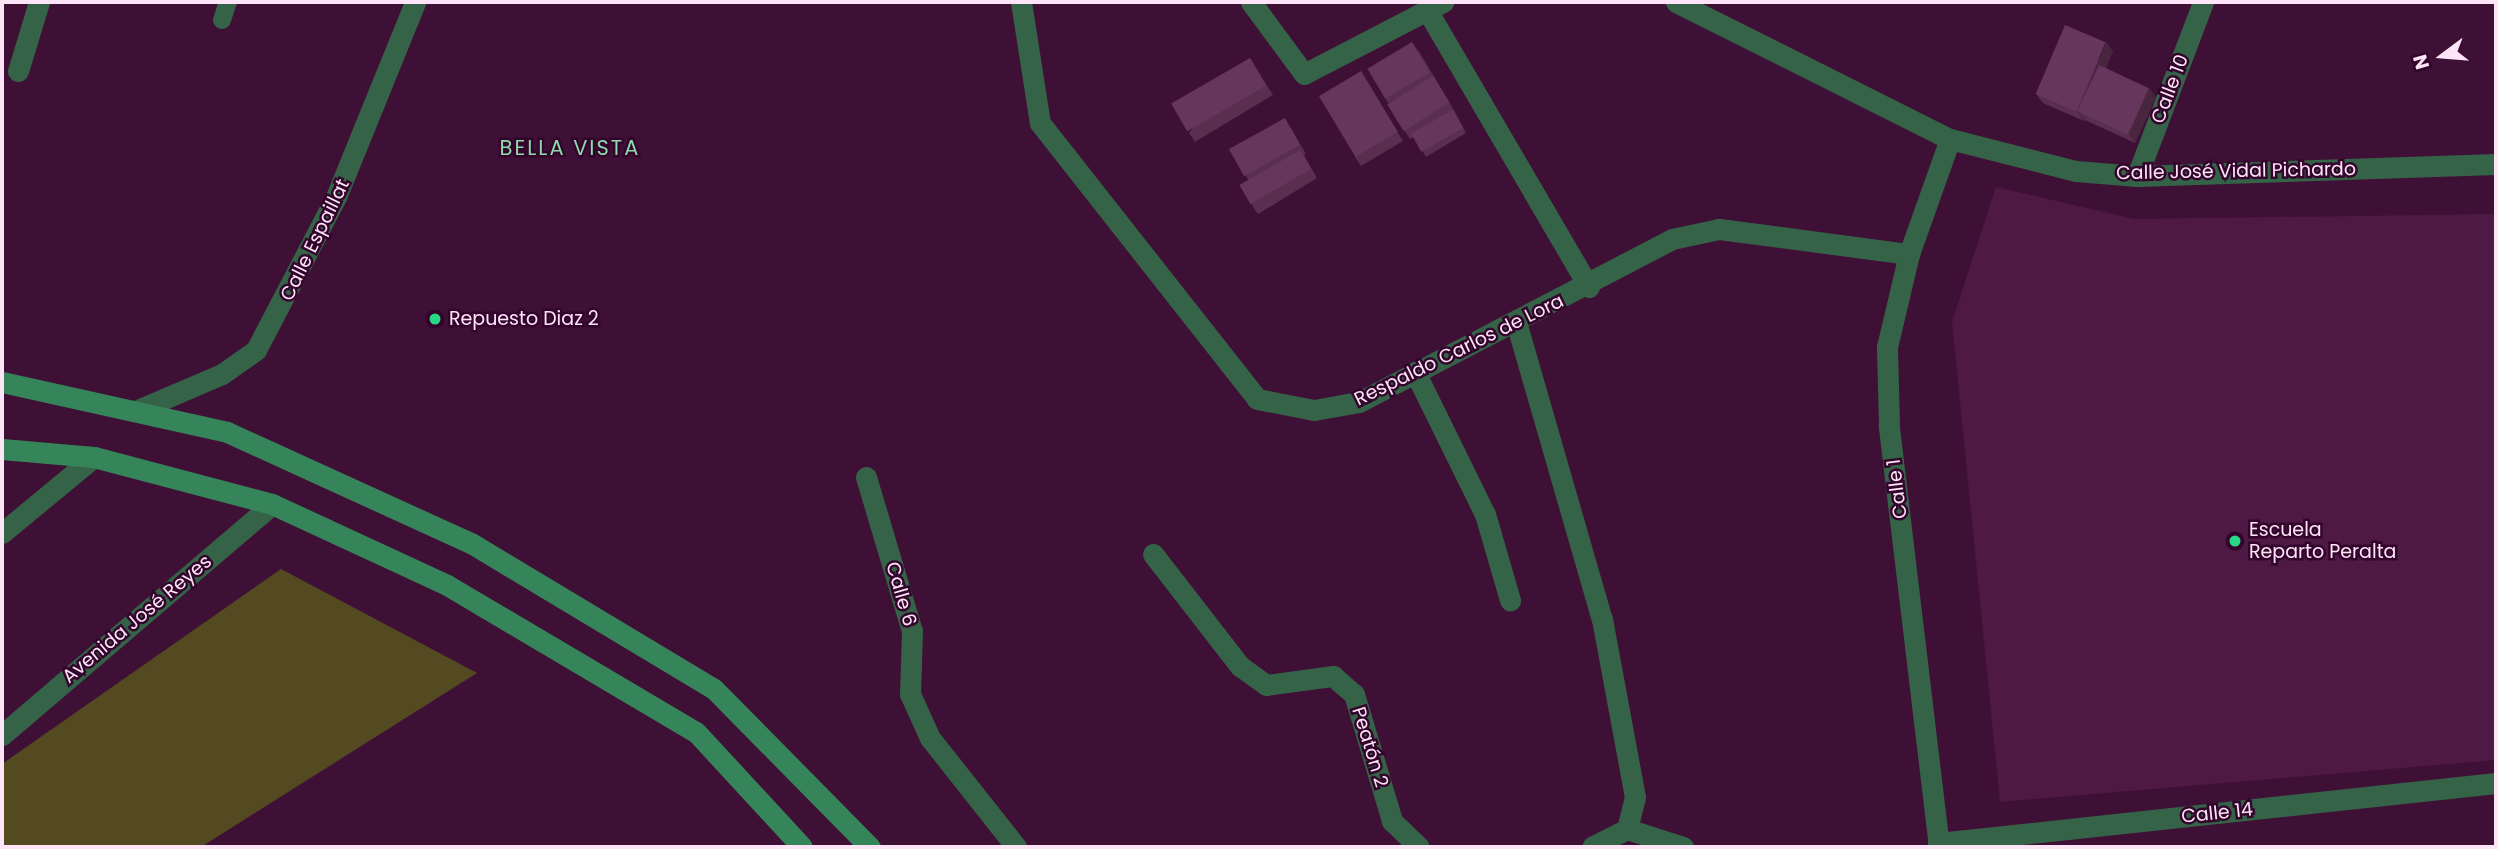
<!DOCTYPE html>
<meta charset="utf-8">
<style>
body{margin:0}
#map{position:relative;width:2498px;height:849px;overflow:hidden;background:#3f1036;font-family:Poppins,sans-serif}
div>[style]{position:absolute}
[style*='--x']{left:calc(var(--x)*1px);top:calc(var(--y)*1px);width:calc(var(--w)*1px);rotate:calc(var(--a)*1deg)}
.built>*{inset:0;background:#4e1944}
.green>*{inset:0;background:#544a22}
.lane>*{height:18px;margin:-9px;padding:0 9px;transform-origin:9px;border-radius:9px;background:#356347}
.street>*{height:21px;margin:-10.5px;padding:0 10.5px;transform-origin:10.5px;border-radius:10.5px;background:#356347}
.secondary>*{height:21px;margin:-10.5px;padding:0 10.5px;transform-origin:10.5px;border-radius:10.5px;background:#368459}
.wall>*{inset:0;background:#592e4f}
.shaded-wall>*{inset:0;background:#482640}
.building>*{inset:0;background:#67365c;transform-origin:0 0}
.dots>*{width:19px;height:19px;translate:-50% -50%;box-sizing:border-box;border:4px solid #33052c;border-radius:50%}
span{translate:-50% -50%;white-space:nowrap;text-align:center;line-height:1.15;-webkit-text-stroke:5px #33052c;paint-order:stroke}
.street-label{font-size:19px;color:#fde4f6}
.poi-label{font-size:19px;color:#fde4f6}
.left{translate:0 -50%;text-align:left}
.neighbourhood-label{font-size:21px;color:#8ed9aa;letter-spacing:2px}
.frame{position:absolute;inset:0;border:4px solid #fde4f6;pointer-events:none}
.north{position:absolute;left:2407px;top:21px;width:70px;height:70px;-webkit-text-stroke:5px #33052c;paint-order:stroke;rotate:254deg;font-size:19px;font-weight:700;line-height:28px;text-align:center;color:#fde4f6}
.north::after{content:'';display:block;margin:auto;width:24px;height:32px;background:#fde4f6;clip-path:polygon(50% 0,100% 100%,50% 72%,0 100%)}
</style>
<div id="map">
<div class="built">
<i style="clip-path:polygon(1996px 187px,2134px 219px,2496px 214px,2496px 760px,2000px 802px,1952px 322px)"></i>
</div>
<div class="green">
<i style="clip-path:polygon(281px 569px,477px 673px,201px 847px,2px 847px,2px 764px)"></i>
</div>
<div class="lane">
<i style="--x:222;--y:20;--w:19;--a:-72"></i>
</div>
<div class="street">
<i style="--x:1021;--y:2;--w:122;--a:81.1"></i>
<i style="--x:1040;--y:123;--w:351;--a:51.8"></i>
<i style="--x:1257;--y:399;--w:58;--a:10.9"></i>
<i style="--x:1314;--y:410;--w:46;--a:-10.1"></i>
<i style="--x:1359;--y:402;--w:353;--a:-27.5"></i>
<i style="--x:1672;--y:239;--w:48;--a:-12"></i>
<i style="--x:1719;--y:229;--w:192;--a:7.5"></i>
<i style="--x:1251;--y:2;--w:89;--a:53.6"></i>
<i style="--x:1304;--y:74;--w:157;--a:-27.4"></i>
<i style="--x:1676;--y:2;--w:306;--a:26.6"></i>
<i style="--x:1950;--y:139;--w:130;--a:14.3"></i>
<i style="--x:2076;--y:171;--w:61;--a:4.7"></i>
<i style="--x:2137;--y:176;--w:359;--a:-1.9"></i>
<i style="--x:1427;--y:10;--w:321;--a:59.7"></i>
<i style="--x:18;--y:71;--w:72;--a:-73.1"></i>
<i style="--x:2137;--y:176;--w:186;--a:-69.2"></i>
<i style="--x:1516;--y:322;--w:309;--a:73.9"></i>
<i style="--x:1602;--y:619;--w:181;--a:79.5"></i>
<i style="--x:1635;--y:797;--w:33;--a:104"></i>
<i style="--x:1627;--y:829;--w:39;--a:153"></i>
<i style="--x:1415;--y:372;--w:158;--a:63.8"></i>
<i style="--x:1485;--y:514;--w:90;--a:73.8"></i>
<i style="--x:138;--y:410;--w:91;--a:-23.2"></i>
<i style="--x:222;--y:374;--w:42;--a:-35.2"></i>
<i style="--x:256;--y:350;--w:173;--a:-62.4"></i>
<i style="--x:336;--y:197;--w:210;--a:-67.9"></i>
<i style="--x:866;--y:477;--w:161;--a:73.4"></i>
<i style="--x:912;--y:631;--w:63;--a:91.8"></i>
<i style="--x:910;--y:694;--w:48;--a:65.6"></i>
<i style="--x:930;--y:738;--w:139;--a:51.7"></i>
<i style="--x:2;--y:533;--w:119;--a:-39.6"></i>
<i style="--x:1153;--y:554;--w:142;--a:52.2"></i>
<i style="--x:1240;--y:666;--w:32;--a:36"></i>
<i style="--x:1266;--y:685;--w:68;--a:-7.7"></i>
<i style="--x:1333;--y:676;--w:28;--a:41"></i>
<i style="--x:1354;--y:694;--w:133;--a:73.3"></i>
<i style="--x:1392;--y:821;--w:37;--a:44"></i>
<i style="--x:2;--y:735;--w:355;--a:-40.5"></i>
<i style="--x:1627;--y:829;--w:59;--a:17.8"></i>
<i style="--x:1938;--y:843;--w:561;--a:-6.14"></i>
<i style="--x:1939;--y:847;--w:425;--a:-96.8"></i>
<i style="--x:1889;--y:425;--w:78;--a:-91.5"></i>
<i style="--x:1887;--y:347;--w:96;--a:-76.7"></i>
<i style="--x:1909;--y:254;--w:122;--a:-70.4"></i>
</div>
<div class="secondary">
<i style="--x:2;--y:382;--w:230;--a:12.5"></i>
<i style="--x:227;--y:432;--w:268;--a:24.5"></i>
<i style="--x:471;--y:543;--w:283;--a:31"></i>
<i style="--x:714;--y:689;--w:222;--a:45.4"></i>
<i style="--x:2;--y:449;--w:92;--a:5"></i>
<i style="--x:94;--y:457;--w:184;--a:14.8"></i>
<i style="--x:272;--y:504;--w:193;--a:24.8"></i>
<i style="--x:447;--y:585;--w:289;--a:30.6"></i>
<i style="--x:696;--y:732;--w:156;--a:47.3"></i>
</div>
<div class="wall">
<i style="clip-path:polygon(1419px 51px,1455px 112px,1466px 133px,1426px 157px,1414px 137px,1410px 139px,1404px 130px,1368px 69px)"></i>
<i style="clip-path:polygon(2113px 51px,2106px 68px,2156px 97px,2135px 143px,2085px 120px,2084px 121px,2043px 103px,2036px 94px)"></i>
<i style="clip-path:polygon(1250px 58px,1273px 95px,1195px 142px,1189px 133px)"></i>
<i style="clip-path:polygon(1361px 71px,1403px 141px,1361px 166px,1355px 157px)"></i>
<i style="clip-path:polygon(1291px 128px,1306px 154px,1304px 155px,1317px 178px,1258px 214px,1251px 204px,1249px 181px,1230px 151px)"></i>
</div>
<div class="shaded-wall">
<i style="clip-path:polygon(1412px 42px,1419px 51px,1455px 112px,1449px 102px)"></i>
<i style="clip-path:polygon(2106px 42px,2113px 51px,2087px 115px,2079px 112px,2085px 120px,2084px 121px,2078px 112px)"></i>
<i style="clip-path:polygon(2149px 88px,2156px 97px,2135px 143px,2129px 134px)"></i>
<i style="clip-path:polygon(1285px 118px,1291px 128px,1306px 154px,1300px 145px)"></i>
</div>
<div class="building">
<i style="left:2065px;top:25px;width:44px;height:75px;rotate:23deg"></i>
<i style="left:1412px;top:42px;width:35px;height:52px;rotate:59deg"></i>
<i style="left:1250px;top:58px;width:32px;height:91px;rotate:60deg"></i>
<i style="left:2099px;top:65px;width:55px;height:51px;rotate:25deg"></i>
<i style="left:1361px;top:71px;width:71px;height:49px;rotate:59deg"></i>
<i style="left:1433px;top:76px;width:31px;height:54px;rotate:58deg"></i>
<i style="left:1453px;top:110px;width:21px;height:48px;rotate:61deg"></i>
<i style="left:1285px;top:118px;width:31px;height:64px;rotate:61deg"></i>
<i style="left:1300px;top:150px;width:22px;height:70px;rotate:60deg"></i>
</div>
<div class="dots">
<i style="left:435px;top:319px;background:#28d885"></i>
<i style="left:2235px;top:541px;background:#28d885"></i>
</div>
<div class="street-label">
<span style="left:2170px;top:89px;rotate:-69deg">Calle 10</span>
<span style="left:2236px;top:171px;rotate:-1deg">Calle José Vidal Pichardo</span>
<span style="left:315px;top:240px;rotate:-64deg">Calle Espaillat</span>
<span style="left:1459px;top:350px;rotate:-26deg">Respaldo Carlos de Lora</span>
<span style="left:1897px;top:489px;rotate:-97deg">Calle 1</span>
<span style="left:901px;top:594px;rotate:74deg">Calle 6</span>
<span style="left:137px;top:619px;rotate:-40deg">Avenida José Reyes</span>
<span style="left:1370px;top:747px;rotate:73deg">Peatón 2</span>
<span style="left:2217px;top:813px;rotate:-6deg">Calle 14</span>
</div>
<div class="poi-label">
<span class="left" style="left:449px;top:319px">Repuesto Diaz 2</span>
<span class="left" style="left:2249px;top:541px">Escuela<br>Reparto Peralta</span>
</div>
<div class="neighbourhood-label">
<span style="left:570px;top:148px">BELLA VISTA</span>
</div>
<div class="frame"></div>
<div class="north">N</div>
</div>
